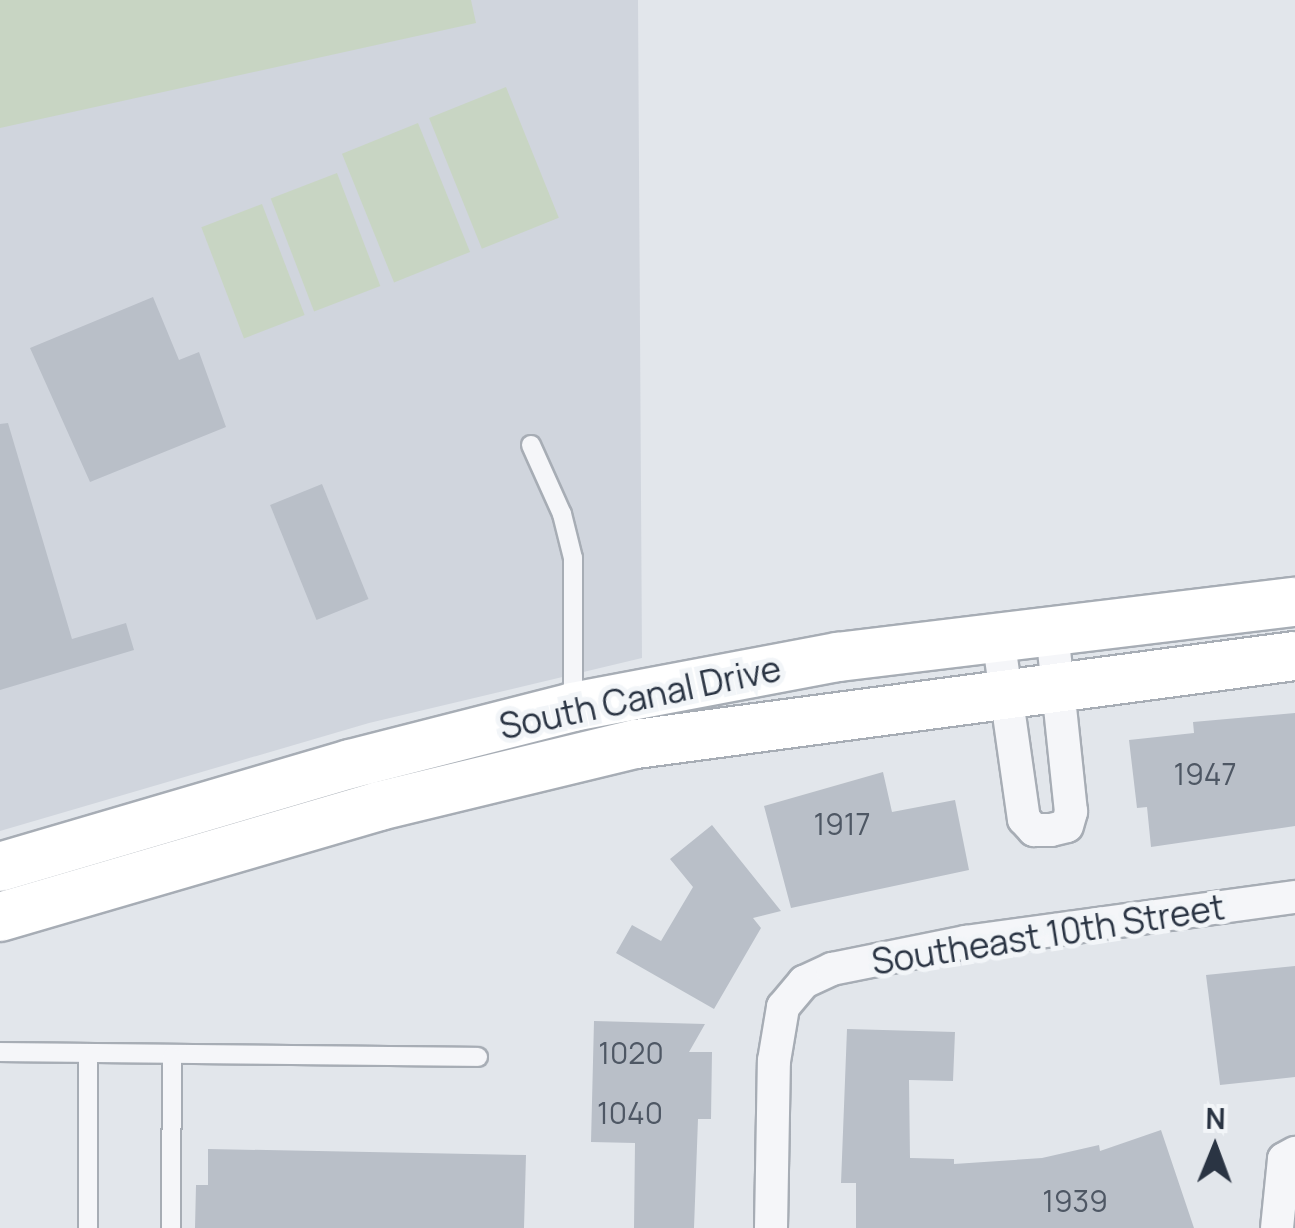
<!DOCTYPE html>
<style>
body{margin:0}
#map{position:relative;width:1295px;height:1228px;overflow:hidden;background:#e2e6eb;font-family:Manrope,sans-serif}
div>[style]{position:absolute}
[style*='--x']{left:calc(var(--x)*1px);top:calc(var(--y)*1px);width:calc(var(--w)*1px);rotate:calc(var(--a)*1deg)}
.built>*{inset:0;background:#d0d5dd}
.green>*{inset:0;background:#c8d5c3;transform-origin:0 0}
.building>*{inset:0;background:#b9bfc8;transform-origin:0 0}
.roads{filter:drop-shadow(2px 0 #a7adb5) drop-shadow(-2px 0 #a7adb5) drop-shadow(0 2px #a7adb5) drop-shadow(0 -2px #a7adb5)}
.lane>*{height:18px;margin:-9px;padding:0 9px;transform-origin:9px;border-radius:9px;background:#f5f6f9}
.street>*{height:32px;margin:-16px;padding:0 16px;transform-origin:16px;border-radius:16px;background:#f5f6f9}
.secondary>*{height:48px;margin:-24px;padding:0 24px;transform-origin:24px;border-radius:24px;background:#fff}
span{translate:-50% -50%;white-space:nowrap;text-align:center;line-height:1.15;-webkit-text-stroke:10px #f2f5f8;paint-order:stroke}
.number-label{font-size:30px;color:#4e5764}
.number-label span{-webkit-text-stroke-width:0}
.street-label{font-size:35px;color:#2a3443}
.north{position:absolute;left:1165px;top:1098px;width:100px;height:100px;-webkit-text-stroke:8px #f2f5f8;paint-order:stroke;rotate:1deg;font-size:28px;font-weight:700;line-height:40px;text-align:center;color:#2a3443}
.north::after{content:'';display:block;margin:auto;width:35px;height:45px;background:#2a3443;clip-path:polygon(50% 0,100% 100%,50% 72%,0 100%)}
</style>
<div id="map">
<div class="built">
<i style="clip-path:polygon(0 0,638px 0,642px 658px,369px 723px,0 831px)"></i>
</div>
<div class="green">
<i style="clip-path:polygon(0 0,471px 0,476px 23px,0 128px)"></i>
<i style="left:506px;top:87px;width:141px;height:83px;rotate:68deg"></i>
<i style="left:418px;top:123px;width:139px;height:82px;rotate:68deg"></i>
<i style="left:337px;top:173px;width:121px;height:71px;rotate:69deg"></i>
<i style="left:262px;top:204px;width:119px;height:65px;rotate:69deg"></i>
</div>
<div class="building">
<i style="clip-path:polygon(153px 297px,179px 360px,199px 352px,226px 427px,90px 482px,30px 348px)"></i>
<i style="clip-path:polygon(8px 423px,72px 639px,126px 623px,134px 650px,0 690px,0 424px)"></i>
<i style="left:322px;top:484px;width:124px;height:56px;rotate:68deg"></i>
<i style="clip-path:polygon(1295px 713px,1295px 826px,1151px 847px,1147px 807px,1137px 808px,1129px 740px,1194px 733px,1193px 722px)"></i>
<i style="clip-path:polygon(883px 772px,892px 812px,955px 800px,969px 870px,791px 908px,764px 806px)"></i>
<i style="clip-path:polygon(712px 825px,781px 911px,753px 918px,761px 928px,714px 1009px,616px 953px,632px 925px,661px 941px,693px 887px,670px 859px)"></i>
<i style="clip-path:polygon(1295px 966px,1295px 1077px,1220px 1085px,1206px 975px)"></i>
<i style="clip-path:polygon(594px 1021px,705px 1024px,689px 1052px,712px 1052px,711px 1119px,698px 1119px,694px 1228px,634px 1228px,635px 1143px,591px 1142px)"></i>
<i style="clip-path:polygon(847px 1029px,955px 1032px,953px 1081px,909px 1080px,910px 1158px,954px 1159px,954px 1164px,1042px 1158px,1099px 1145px,1100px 1151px,1161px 1130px,1194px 1228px,856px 1228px,856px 1183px,841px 1183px)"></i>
<i style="clip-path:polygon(208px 1149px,526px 1155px,524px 1228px,195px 1228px,196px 1185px,208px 1185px)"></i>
</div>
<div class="roads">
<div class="lane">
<i style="--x:531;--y:445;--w:76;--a:65.8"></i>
<i style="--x:562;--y:514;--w:45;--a:76"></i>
<i style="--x:573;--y:558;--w:149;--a:90"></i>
<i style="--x:0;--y:1052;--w:478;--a:0.6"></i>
<i style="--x:88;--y:1228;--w:175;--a:-90"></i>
<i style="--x:171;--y:1228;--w:171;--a:-89.7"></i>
</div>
<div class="street">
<i style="--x:998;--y:637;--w:184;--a:81.9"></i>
<i style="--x:1024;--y:819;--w:15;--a:48"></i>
<i style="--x:1034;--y:830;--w:17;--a:0"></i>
<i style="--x:1051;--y:830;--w:16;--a:-14"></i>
<i style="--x:1067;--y:826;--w:15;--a:-74"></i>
<i style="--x:1071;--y:812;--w:182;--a:-96"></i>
<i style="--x:771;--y:1228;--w:167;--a:-89"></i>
<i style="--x:774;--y:1061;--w:55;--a:-80.5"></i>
<i style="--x:783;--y:1007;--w:33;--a:-50"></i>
<i style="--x:804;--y:982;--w:31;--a:-25"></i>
<i style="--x:832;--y:969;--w:137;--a:-11.4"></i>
<i style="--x:966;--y:942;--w:332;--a:-7.8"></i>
<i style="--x:1277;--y:1228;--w:69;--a:-84.2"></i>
<i style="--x:1284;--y:1159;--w:13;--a:-29"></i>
</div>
<div class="secondary">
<i style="--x:0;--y:867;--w:365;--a:-16.4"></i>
<i style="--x:350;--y:764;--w:230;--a:-14.3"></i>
<i style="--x:573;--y:707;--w:270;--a:-10.7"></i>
<i style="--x:838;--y:657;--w:460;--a:-6.9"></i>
<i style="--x:0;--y:917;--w:395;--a:-16.3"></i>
<i style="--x:379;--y:806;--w:264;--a:-13.6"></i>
<i style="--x:636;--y:744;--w:665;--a:-7.61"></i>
</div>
</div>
<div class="number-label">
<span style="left:1205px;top:774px">1947</span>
<span style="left:842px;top:824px">1917</span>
<span style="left:631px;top:1053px">1020</span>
<span style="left:630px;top:1113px">1040</span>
<span style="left:1075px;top:1201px">1939</span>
</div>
<div class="street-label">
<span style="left:640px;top:697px;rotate:-12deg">South Canal Drive</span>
<span style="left:1048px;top:934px;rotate:-9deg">Southeast 10th Street</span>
</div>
<div class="north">N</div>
</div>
